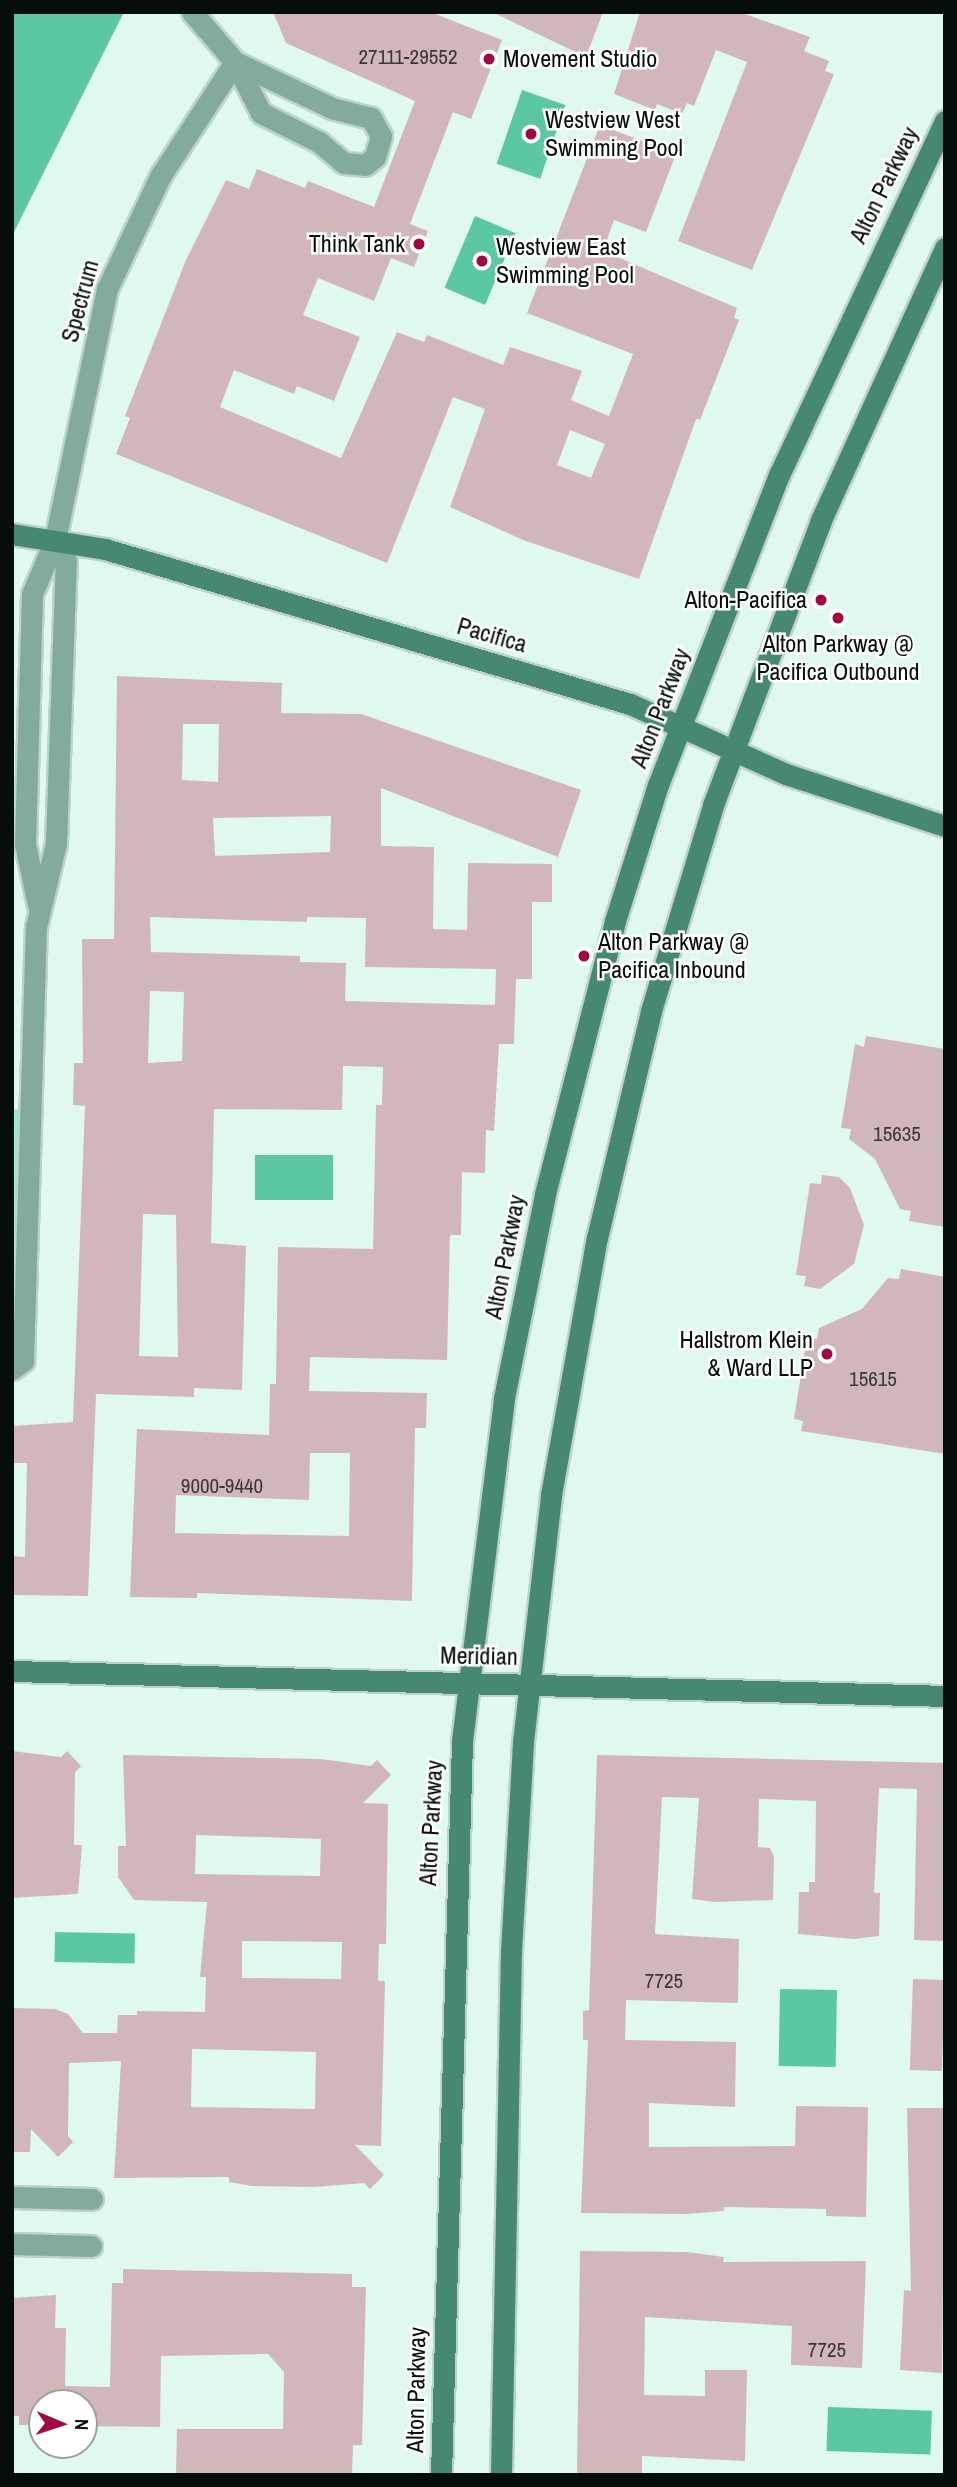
<!DOCTYPE html>
<style>
body{margin:0}
#map{position:relative;width:957px;height:2487px;overflow:hidden;background:#dff9ef;font-family:"Archivo Narrow",sans-serif}
div>[style]{position:absolute}
[style*='--x']{left:calc(var(--x)*1px);top:calc(var(--y)*1px);width:calc(var(--w)*1px);rotate:calc(var(--a)*1deg)}
.green>*{inset:0;background:#9eeacf}
.water>*{inset:0;background:#5cc7a5;transform-origin:0 0}
.building>*{inset:0;background:#d1b6ba;transform-origin:0 0}
.roads{filter:drop-shadow(2px 0 #bcd3cb) drop-shadow(-2px 0 #bcd3cb) drop-shadow(0 2px #bcd3cb) drop-shadow(0 -2px #bcd3cb)}
.street>*{height:21px;margin:-10.5px;padding:0 10.5px;transform-origin:10.5px;border-radius:10.5px;background:#82ab9c}
.secondary>*{height:21px;margin:-10.5px;padding:0 10.5px;transform-origin:10.5px;border-radius:10.5px;background:#478872}
.dots>*{width:19px;height:19px;translate:-50% -50%;box-sizing:border-box;border:4px solid #fff;border-radius:50%}
span{translate:-50% -50%;white-space:nowrap;text-align:center;line-height:1.15;-webkit-text-stroke:5px #fff;paint-order:stroke}
.number-label{font-size:21px;color:#393837}
.number-label span{-webkit-text-stroke-width:0}
.poi-label{font-size:24px;color:#060e0b}
.left{translate:0 -50%;text-align:left}
.right{translate:-100% -50%;text-align:right}
.street-label{font-size:24px;color:#060e0b}
.frame{position:absolute;inset:0;border:14px solid #060e0b;pointer-events:none}
.north{position:absolute;left:28px;top:2389px;width:70px;height:70px;box-sizing:border-box;background:#fff;border:2px solid #9b9f9d;border-radius:50%;rotate:92deg;font-size:19px;font-weight:700;line-height:28px;text-align:center;color:#060e0b}
.north::after{content:'';display:block;margin:auto;width:24px;height:32px;background:#a10644;clip-path:polygon(50% 0,100% 100%,50% 72%,0 100%)}
</style>
<div id="map">
<div class="green">
<i style="clip-path:polygon(12px 1109px,31px 1110px,12px 1369px)"></i>
</div>
<div class="water">
<i style="clip-path:polygon(12px 12px,124px 12px,12px 236px)"></i>
<i style="left:522px;top:90px;width:46px;height:78px;rotate:19deg"></i>
<i style="left:475px;top:216px;width:44px;height:78px;rotate:23deg"></i>
<i style="left:255px;top:1155px;width:78px;height:45px"></i>
<i style="left:55px;top:1932px;width:80px;height:30px;rotate:1deg"></i>
<i style="left:780px;top:1989px;width:57px;height:77px;rotate:1deg"></i>
<i style="left:828px;top:2407px;width:104px;height:44px;rotate:2deg"></i>
</div>
<div class="building">
<i style="clip-path:polygon(evenodd,273px 12px,430px 12px,502px 40px,471px 119px,453px 112px,410px 224px,428px 231px,414px 267px,391px 258px,374px 301px,318px 278px,303px 315px,360px 337px,334px 401px,297px 386px,294px 394px,234px 370px,220px 407px,341px 458px,397px 332px,424px 342px,427px 335px,503px 365px,510px 347px,582px 371px,571px 400px,609px 416px,633px 354px,527px 313px,600px 125px,676px 154px,646px 232px,614px 220px,603px 251px,737px 308px,734px 318px,739px 320px,700px 420px,696px 419px,639px 579px,523px 540px,450px 507px,485px 409px,453px 397px,387px 563px,116px 454px,130px 418px,125px 416px,186px 260px,226px 180px,249px 189px,257px 169px,305px 188px,308px 181px,374px 207px,415px 101px,286px 43px,273px 12px,570px 430px,605px 444px,591px 478px,557px 465px,570px 430px)"></i>
<i style="clip-path:polygon(492px 12px,603px 12px,586px 57px)"></i>
<i style="clip-path:polygon(640px 12px,739px 12px,810px 37px,804px 51px,829px 61px,825px 71px,834px 74px,752px 270px,678px 241px,747px 62px,716px 50px,694px 106px,687px 103px,682px 114px,657px 104px,655px 110px,614px 94px)"></i>
<i style="clip-path:polygon(evenodd,117px 676px,282px 683px,281px 713px,361px 714px,581px 790px,558px 857px,381px 788px,381px 846px,434px 847px,433px 929px,467px 930px,468px 863px,552px 864px,552px 902px,532px 902px,532px 979px,516px 979px,514px 1044px,499px 1044px,494px 1131px,486px 1130px,485px 1173px,462px 1172px,461px 1235px,450px 1235px,447px 1360px,310px 1357px,309px 1391px,427px 1393px,426px 1428px,415px 1428px,412px 1601px,197px 1593px,197px 1598px,130px 1597px,137px 1429px,269px 1435px,270px 1384px,276px 1384px,278px 1247px,373px 1249px,376px 1105px,382px 1105px,383px 1067px,343px 1066px,342px 1110px,214px 1109px,211px 1243px,246px 1246px,242px 1390px,194px 1388px,194px 1397px,96px 1394px,88px 1596px,12px 1595px,12px 1556px,25px 1557px,27px 1463px,12px 1463px,12px 1426px,73px 1422px,85px 1106px,73px 1105px,74px 1063px,83px 1063px,82px 939px,114px 939px,117px 676px,183px 724px,219px 724px,218px 782px,182px 780px,183px 724px,117px 676px,331px 816px,330px 852px,215px 856px,213px 818px,331px 816px,117px 676px,150px 917px,307px 922px,307px 917px,366px 918px,365px 967px,496px 969px,495px 1005px,345px 1001px,346px 963px,300px 962px,300px 956px,151px 952px,150px 917px,117px 676px,150px 991px,184px 992px,182px 1061px,148px 1063px,150px 991px,117px 676px,143px 1214px,176px 1215px,178px 1357px,139px 1356px,143px 1214px,117px 676px,310px 1453px,350px 1453px,349px 1536px,175px 1533px,176px 1495px,309px 1500px,310px 1453px)"></i>
<i style="clip-path:polygon(866px 1036px,945px 1049px,945px 1227px,909px 1221px,911px 1211px,900px 1209px,875px 1159px,849px 1139px,851px 1129px,841px 1128px,855px 1044px,864px 1047px)"></i>
<i style="clip-path:polygon(822px 1175px,839px 1177px,850px 1188px,864px 1225px,854px 1264px,820px 1289px,804px 1286px,806px 1276px,796px 1275px,810px 1183px,821px 1184px)"></i>
<i style="clip-path:polygon(901px 1269px,945px 1277px,945px 1454px,801px 1431px,803px 1421px,794px 1419px,807px 1337px,817px 1339px,819px 1328px,862px 1309px,888px 1278px,899px 1279px)"></i>
<i style="clip-path:polygon(12px 1751px,61px 1757px,67px 1751px,81px 1766px,75px 1772px,74px 1845px,82px 1845px,78px 1894px,12px 1898px)"></i>
<i style="clip-path:polygon(evenodd,123px 1755px,321px 1759px,371px 1766px,377px 1760px,391px 1775px,363px 1803px,388px 1804px,386px 1944px,379px 1944px,378px 1981px,385px 1981px,381px 2146px,355px 2145px,384px 2175px,370px 2189px,364px 2183px,314px 2187px,252px 2186px,229px 2182px,229px 2177px,114px 2178px,121px 2061px,69px 2063px,68px 2136px,73px 2142px,58px 2157px,31px 2129px,30px 2152px,12px 2152px,12px 2008px,55px 2009px,68px 2014px,83px 2033px,117px 2033px,118px 2015px,137px 2015px,137px 2011px,205px 2012px,206px 1977px,200px 1977px,207px 1902px,134px 1900px,118px 1877px,118px 1846px,126px 1846px,123px 1755px,196px 1835px,321px 1839px,320px 1876px,195px 1874px,196px 1835px,123px 1755px,242px 1941px,342px 1942px,341px 1979px,242px 1978px,242px 1941px,123px 1755px,192px 2049px,316px 2052px,315px 2109px,191px 2107px,192px 2049px)"></i>
<i style="clip-path:polygon(597px 1755px,945px 1763px,945px 1941px,914px 1940px,917px 1789px,879px 1788px,874px 1893px,880px 1893px,879px 1936px,854px 1939px,798px 1934px,799px 1892px,809px 1892px,809px 1882px,815px 1882px,816px 1801px,759px 1799px,758px 1847px,770px 1848px,774px 1857px,773px 1900px,716px 1902px,692px 1899px,699px 1798px,662px 1797px,655px 1934px,739px 1939px,738px 2003px,626px 2000px,625px 2040px,736px 2042px,735px 2107px,649px 2103px,649px 2147px,795px 2146px,796px 2106px,868px 2107px,866px 2217px,826px 2216px,826px 2209px,724px 2207px,724px 2211px,687px 2214px,581px 2213px,588px 2040px,583px 2040px,583px 2011px,589px 2010px)"></i>
<i style="left:913px;top:1979px;width:32px;height:91px;rotate:2deg"></i>
<i style="clip-path:polygon(907px 2108px,945px 2108px,942px 2373px,900px 2370px,904px 2290px,911px 2291px)"></i>
<i style="clip-path:polygon(580px 2251px,687px 2252px,724px 2257px,723px 2262px,866px 2261px,862px 2368px,791px 2365px,792px 2326px,645px 2317px,644px 2395px,705px 2396px,705px 2370px,747px 2370px,745px 2461px,642px 2456px,642px 2475px,577px 2475px)"></i>
<i style="clip-path:polygon(123px 2269px,352px 2274px,352px 2287px,366px 2287px,362px 2445px,353px 2445px,352px 2475px,176px 2475px,177px 2429px,283px 2429px,284px 2372px,268px 2354px,161px 2356px,160px 2427px,84px 2426px,84px 2403px,42px 2403px,42px 2425px,19px 2425px,19px 2416px,12px 2416px,12px 2298px,56px 2295px,55px 2328px,66px 2328px,65px 2386px,110px 2387px,112px 2283px,123px 2283px)"></i>
</div>
<div class="roads">
<div class="street">
<i style="--x:192;--y:12;--w:66;--a:49.3"></i>
<i style="--x:235;--y:62;--w:57;--a:63"></i>
<i style="--x:261;--y:113;--w:65;--a:26.6"></i>
<i style="--x:319;--y:142;--w:33;--a:40"></i>
<i style="--x:344;--y:163;--w:21;--a:5"></i>
<i style="--x:365;--y:165;--w:13;--a:-39"></i>
<i style="--x:375;--y:157;--w:22;--a:-74"></i>
<i style="--x:381;--y:136;--w:21;--a:-119"></i>
<i style="--x:371;--y:118;--w:38;--a:-166"></i>
<i style="--x:334;--y:109;--w:110;--a:-154.6"></i>
<i style="--x:38;--y:905;--w:62;--a:-102"></i>
<i style="--x:25;--y:844;--w:250;--a:-88.4"></i>
<i style="--x:32;--y:594;--w:59;--a:-66.9"></i>
<i style="--x:55;--y:540;--w:256;--a:-78.3"></i>
<i style="--x:107;--y:289;--w:126;--a:-64.7"></i>
<i style="--x:161;--y:175;--w:135;--a:-56.8"></i>
<i style="--x:12;--y:1369;--w:14;--a:-36"></i>
<i style="--x:23;--y:1361;--w:434;--a:-88.3"></i>
<i style="--x:36;--y:927;--w:86;--a:-76.6"></i>
<i style="--x:56;--y:843;--w:283;--a:-88"></i>
<i style="--x:66;--y:560;--w:23;--a:-119"></i>
<i style="--x:12;--y:2197;--w:80;--a:1.4"></i>
<i style="--x:12;--y:2244;--w:79;--a:1.5"></i>
</div>
<div class="secondary">
<i style="--x:12;--y:534;--w:94;--a:9.2"></i>
<i style="--x:105;--y:549;--w:547;--a:16.45"></i>
<i style="--x:630;--y:704;--w:171;--a:24.2"></i>
<i style="--x:786;--y:774;--w:167;--a:18.1"></i>
<i style="--x:12;--y:1671;--w:933;--a:1.53"></i>
<i style="--x:441;--y:2475;--w:734;--a:-88.36"></i>
<i style="--x:462;--y:1741;--w:346;--a:-83"></i>
<i style="--x:504;--y:1398;--w:208;--a:-78.6"></i>
<i style="--x:545;--y:1194;--w:282;--a:-75.6"></i>
<i style="--x:615;--y:921;--w:143;--a:-72.5"></i>
<i style="--x:658;--y:785;--w:333;--a:-68.7"></i>
<i style="--x:779;--y:475;--w:391;--a:-64.9"></i>
<i style="--x:501;--y:2475;--w:524;--a:-88.91"></i>
<i style="--x:511;--y:1951;--w:209;--a:-86.7"></i>
<i style="--x:523;--y:1742;--w:249;--a:-83.5"></i>
<i style="--x:551;--y:1495;--w:261;--a:-79.9"></i>
<i style="--x:597;--y:1238;--w:233;--a:-76.6"></i>
<i style="--x:651;--y:1011;--w:215;--a:-73.2"></i>
<i style="--x:713;--y:805;--w:305;--a:-69.2"></i>
<i style="--x:821;--y:520;--w:299;--a:-65.5"></i>
</div>
</div>
<div class="dots">
<i style="left:489px;top:59px;background:#a10644"></i>
<i style="left:531px;top:134px;background:#a10644"></i>
<i style="left:419px;top:244px;background:#a10644"></i>
<i style="left:482px;top:261px;background:#a10644"></i>
<i style="left:821px;top:600px;background:#a10644"></i>
<i style="left:838px;top:618px;background:#a10644"></i>
<i style="left:584px;top:956px;background:#a10644"></i>
<i style="left:827px;top:1354px;background:#a10644"></i>
</div>
<div class="number-label">
<span style="left:408px;top:57px">27111-29552</span>
<span style="left:897px;top:1134px">15635</span>
<span style="left:873px;top:1379px">15615</span>
<span style="left:222px;top:1486px">9000-9440</span>
<span style="left:664px;top:1981px">7725</span>
<span style="left:827px;top:2350px">7725</span>
</div>
<div class="poi-label">
<span class="left" style="left:503px;top:59px">Movement Studio</span>
<span class="left" style="left:545px;top:134px">Westview West<br>Swimming Pool</span>
<span class="right" style="left:405px;top:244px">Think Tank</span>
<span class="left" style="left:496px;top:261px">Westview East<br>Swimming Pool</span>
<span class="right" style="left:807px;top:600px">Alton-Pacifica</span>
<span style="left:838px;top:658px">Alton Parkway @<br>Pacifica Outbound</span>
<span class="left" style="left:598px;top:956px">Alton Parkway @<br>Pacifica Inbound</span>
<span class="right" style="left:813px;top:1354px">Hallstrom Klein<br>&amp; Ward LLP</span>
</div>
<div class="street-label">
<span style="left:884px;top:185px;rotate:-64deg">Alton Parkway</span>
<span style="left:80px;top:301px;rotate:-75deg">Spectrum</span>
<span style="left:492px;top:635px;rotate:16deg">Pacifica</span>
<span style="left:660px;top:708px;rotate:-69deg">Alton Parkway</span>
<span style="left:505px;top:1257px;rotate:-79deg">Alton Parkway</span>
<span style="left:479px;top:1656px;rotate:1deg">Meridian</span>
<span style="left:431px;top:1823px;rotate:-87deg">Alton Parkway</span>
<span style="left:416px;top:2390px;rotate:-89deg">Alton Parkway</span>
</div>
<div class="frame"></div>
<div class="north">N</div>
</div>
